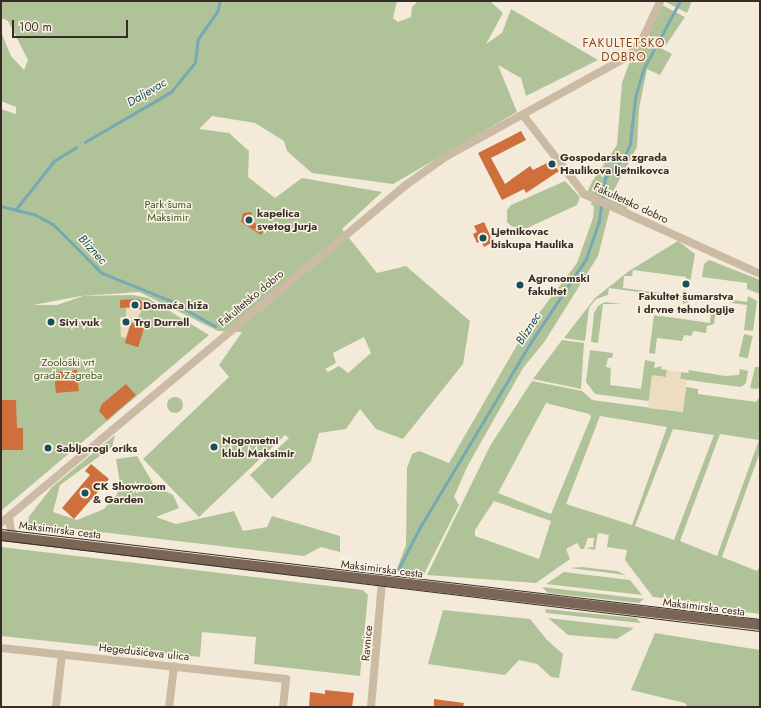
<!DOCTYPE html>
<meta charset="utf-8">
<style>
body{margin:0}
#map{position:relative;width:761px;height:708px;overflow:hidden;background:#f3ead9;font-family:Jost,sans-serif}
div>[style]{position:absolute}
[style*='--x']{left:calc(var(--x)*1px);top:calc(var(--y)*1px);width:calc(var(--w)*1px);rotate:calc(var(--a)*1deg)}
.green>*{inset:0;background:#b0c398;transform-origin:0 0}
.round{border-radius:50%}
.plaza>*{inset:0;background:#edddbe}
.stream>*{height:2.5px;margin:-1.25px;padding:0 1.25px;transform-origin:1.25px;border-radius:1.25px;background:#75a9b3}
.building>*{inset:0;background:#cf6f3b;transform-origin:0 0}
.minor>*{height:8px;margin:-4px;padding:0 4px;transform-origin:4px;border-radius:4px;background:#ccbba4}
.major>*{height:10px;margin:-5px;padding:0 5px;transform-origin:5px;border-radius:5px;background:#7a6656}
.tram>*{height:1px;margin:-0.5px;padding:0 0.5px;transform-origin:0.5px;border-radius:0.5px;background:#372d26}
.dots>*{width:11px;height:11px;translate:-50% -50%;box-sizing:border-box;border:2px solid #fbf3e5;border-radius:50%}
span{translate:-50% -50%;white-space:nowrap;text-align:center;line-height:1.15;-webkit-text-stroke:3px #fbf3e5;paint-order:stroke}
.poi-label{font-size:11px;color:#372d26;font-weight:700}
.left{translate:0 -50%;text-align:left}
.street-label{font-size:11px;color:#372d26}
.park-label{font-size:11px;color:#405728}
.neighbourhood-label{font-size:12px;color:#8c4119;letter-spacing:1px}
.water-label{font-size:12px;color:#184f5b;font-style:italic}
.frame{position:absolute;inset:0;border:2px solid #372d26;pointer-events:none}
.scale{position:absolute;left:12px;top:20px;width:116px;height:18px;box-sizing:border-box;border:2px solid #372d26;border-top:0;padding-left:5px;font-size:12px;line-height:14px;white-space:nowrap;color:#372d26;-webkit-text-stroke:3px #fbf3e5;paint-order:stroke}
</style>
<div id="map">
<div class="green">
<i style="clip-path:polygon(evenodd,1px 1px,397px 1px,393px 18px,398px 22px,411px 17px,412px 7px,418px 1px,490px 1px,503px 13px,486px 44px,502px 33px,511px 9px,598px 60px,526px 96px,521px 78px,498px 65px,517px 112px,393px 184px,312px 173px,287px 151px,284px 141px,255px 123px,212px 116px,199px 129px,229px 133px,249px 151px,248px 177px,275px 198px,302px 178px,382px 192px,342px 229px,377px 273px,406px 266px,470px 321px,463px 364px,403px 439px,376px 429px,360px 409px,346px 429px,319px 433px,311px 461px,272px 499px,250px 475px,289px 438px,285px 435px,199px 517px,143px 459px,229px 377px,219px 365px,242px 332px,218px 331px,139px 292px,81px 296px,33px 305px,57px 305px,83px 296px,133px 295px,148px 298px,209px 335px,2px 510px,1px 109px,16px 114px,16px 107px,1px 101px,1px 32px,11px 56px,24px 70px,28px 60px,8px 21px,1px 18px,1px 1px,364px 337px,371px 353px,348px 373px,339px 366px,328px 372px,325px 369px,336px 363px,333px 353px,364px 337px)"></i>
<i style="clip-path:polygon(664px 1px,692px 1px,687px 13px)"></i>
<i style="clip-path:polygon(662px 5px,685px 17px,666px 45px,648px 35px)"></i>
<i style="clip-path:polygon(645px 40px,672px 54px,660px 75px,647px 69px,639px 109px,637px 147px,609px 199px,628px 207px,626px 211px,587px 193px,593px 180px,617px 145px,622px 83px,631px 58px)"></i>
<i style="clip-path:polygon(565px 181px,580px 197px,577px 205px,525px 229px,511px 226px,507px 222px,507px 210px,511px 205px)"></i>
<i style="clip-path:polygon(592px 201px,610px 209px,598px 256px,545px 341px,523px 368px,467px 467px,454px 497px,459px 505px,424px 574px,396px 571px,406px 545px,407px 468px,412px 454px,419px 451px,449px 463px,524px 333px,577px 263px,593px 218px,594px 206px,591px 205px)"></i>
<i style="clip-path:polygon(678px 241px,695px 254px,690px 283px,685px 284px,686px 277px,633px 270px,632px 276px,624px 276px,623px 288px,683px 296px,684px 290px,690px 294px,688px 302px,683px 304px,683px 298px,609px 288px,608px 295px,596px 299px,589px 308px,585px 341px,564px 338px,595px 298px,629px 271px)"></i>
<i style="clip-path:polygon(709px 260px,760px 280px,760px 294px,747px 289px,747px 283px,702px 277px,704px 264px)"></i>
<i style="clip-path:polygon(748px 296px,757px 301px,753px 331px,744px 330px,747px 305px,732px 303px,733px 300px,747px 302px)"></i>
<i style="clip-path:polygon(605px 302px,622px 304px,603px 304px,598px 343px,591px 342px,594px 313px,598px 306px)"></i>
<i style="clip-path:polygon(711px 311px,716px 311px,714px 324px,707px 326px,706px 333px,694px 331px,691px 336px,684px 335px,682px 341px,657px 338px,655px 354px,649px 353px,654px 315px,710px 323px)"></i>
<i style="left:744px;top:334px;width:9px;height:23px;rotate:13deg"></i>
<i style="clip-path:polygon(562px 340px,584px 343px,581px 389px,533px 379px)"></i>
<i style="clip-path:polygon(590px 350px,613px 353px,612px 358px,608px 358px,606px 367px,611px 368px,610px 385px,641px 389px,645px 360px,655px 362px,654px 368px,662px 366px,661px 369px,667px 370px,666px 377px,652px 376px,649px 401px,595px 394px,586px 382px)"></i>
<i style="clip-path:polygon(755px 367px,760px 367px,760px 388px,756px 389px,750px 388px)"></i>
<i style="clip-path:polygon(740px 369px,748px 371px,746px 383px,741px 387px,680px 379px,681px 372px,688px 373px,689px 370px,725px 376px,739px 375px)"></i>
<i style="clip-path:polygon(evenodd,532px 381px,582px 391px,592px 400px,682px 412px,686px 387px,698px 389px,698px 394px,756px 402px,760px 396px,760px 452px,722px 557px,757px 571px,760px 566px,760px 614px,730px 610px,706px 603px,653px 597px,625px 560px,627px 550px,607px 547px,609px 535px,598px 533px,595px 550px,586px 548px,593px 547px,594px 538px,588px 538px,584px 549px,581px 549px,577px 543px,566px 549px,570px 559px,536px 583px,427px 575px,490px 446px,532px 381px,546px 403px,589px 414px,591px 417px,551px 514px,498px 493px,546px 403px,532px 381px,600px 416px,667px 427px,632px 525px,566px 504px,600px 416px,532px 381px,673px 429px,714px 435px,674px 540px,635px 526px,673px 429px,532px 381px,720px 434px,759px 440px,717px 556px,680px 541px,720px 434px,532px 381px,494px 501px,551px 521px,539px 559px,475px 536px,475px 530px,494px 501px)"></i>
<i class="round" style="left:167px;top:397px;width:16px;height:16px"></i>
<i style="clip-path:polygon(115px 435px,112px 447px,60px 485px,53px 512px,77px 520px,104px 509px,117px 494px,120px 483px,116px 459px,137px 456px,154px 485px,173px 495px,179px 508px,156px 517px,176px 524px,234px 511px,243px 531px,267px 527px,272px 516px,340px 536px,340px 552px,321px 547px,304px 556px,24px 523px,52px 487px)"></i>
<i style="clip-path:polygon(1px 547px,363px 590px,368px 595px,360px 676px,254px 664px,256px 637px,202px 632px,200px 657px,1px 636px)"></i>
<i style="clip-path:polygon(582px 567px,617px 571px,626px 575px,570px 568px)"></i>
<i style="clip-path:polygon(564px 572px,630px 580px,642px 595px,546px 584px)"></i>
<i style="clip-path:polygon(542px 587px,644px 599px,639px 603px,548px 593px)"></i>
<i style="clip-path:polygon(545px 609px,636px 618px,641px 623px,546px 613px)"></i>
<i style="clip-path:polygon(443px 610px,530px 619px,547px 640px,563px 654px,559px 678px,551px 677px,537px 664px,519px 660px,505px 675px,428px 664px)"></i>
<i style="clip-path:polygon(548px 618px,634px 628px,617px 639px,568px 635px)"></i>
<i style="clip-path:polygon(655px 633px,760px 650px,760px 707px,688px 707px,685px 703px,631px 690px)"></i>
</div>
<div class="plaza">
<i style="clip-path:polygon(135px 307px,142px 311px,136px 320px,131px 320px,126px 338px,121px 337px,120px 317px,126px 317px,126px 308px)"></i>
<i style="clip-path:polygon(667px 370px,681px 372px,680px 379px,687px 380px,683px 412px,648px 408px,652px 375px,666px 377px)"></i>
</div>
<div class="stream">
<i style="--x:85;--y:142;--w:99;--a:-30.2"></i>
<i style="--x:171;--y:92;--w:38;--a:-51"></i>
<i style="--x:195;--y:62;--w:23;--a:-83"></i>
<i style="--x:198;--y:39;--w:33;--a:-55"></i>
<i style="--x:217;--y:12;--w:11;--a:-75"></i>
<i style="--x:1;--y:206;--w:34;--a:14"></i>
<i style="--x:34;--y:214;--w:21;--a:28"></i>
<i style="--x:53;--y:224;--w:69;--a:45"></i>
<i style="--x:102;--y:273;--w:72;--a:21.9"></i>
<i style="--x:169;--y:300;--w:53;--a:29.5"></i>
<i style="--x:16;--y:209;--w:61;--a:-51.6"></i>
<i style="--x:54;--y:161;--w:26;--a:-32"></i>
<i style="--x:398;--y:570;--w:46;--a:-62.9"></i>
<i style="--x:419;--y:529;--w:214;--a:-59.1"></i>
<i style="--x:529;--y:345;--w:103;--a:-56.5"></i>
<i style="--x:586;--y:259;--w:40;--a:-71.1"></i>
<i style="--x:599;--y:221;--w:43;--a:-82.1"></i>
<i style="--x:605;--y:178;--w:28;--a:-48"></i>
<i style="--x:624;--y:157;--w:14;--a:-65"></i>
<i style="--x:630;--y:144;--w:46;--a:-83.8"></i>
<i style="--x:635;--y:98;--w:29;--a:-74"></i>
<i style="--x:643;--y:70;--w:78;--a:-61.8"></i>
</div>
<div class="building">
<i style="clip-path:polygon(521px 131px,526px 140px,491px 158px,505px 184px,530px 166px,533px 170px,551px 161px,559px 171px,526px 193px,524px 189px,502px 200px,478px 153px)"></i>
<i style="clip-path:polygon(251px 212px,254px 222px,263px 232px,261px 235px,241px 222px,243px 213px)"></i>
<i style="clip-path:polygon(484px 222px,493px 242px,484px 247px,481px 241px,477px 243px,473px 234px,477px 232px,474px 226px)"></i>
<i style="clip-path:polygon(137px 299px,145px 303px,141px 310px,135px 307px,120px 308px,120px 300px)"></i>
<i style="left:131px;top:323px;width:14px;height:21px;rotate:17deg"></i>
<i style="left:77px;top:370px;width:21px;height:23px;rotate:85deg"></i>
<i style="clip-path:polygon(126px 384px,136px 395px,107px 420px,99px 411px,102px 404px)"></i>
<i style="clip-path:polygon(1px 400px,16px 400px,17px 428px,23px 428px,23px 450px,1px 450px)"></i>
<i style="clip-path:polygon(91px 464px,109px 479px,74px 519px,62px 508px,90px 475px,85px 471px)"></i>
<i style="clip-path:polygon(325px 690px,354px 693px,352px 707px,309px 707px,310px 692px,325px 694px)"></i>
<i style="clip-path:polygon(434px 699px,464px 703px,463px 707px,434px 707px)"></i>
</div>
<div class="minor">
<i style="--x:523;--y:115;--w:100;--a:52.3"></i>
<i style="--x:584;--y:194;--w:193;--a:24.4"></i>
<i style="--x:9;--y:517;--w:14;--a:82"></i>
<i style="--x:11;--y:531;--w:8;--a:45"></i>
<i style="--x:1;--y:523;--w:528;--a:-39.85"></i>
<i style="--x:406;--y:185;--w:50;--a:-35.3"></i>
<i style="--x:447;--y:156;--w:208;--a:-28.8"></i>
<i style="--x:629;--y:56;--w:25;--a:-53"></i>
<i style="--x:644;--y:36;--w:38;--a:-65"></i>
<i style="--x:1;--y:648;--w:287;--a:6.2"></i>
<i style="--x:286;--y:679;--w:28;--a:96"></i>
<i style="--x:56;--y:707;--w:53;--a:-83.5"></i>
<i style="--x:169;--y:707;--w:41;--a:-83"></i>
<i style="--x:371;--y:707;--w:126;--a:-85"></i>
</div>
<div class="major">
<i style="--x:1;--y:536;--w:764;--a:6.69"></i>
</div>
<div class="tram">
<i style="--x:1;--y:529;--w:764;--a:6.76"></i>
<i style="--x:1;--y:540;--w:764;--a:6.84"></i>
</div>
<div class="dots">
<i style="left:552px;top:164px;background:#184f5b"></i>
<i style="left:249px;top:220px;background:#184f5b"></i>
<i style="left:483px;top:238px;background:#184f5b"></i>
<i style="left:686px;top:284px;background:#184f5b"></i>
<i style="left:520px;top:285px;background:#184f5b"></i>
<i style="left:135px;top:305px;background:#184f5b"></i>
<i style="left:51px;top:322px;background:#184f5b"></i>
<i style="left:126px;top:322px;background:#184f5b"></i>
<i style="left:214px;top:447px;background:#184f5b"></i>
<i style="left:48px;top:448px;background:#184f5b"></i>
<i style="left:85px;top:493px;background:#184f5b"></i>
</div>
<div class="poi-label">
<span class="left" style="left:560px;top:164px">Gospodarska zgrada<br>Haulikova ljetnikovca</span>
<span class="left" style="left:257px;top:220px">kapelica<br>svetog Jurja</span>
<span class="left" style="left:491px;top:238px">Ljetnikovac<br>biskupa Haulika</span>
<span class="left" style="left:528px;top:285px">Agronomski<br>fakultet</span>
<span style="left:686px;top:303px">Fakultet šumarstva<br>i drvne tehnologije</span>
<span class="left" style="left:143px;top:305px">Domaća hiža</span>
<span class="left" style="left:59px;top:322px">Sivi vuk</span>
<span class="left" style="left:134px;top:322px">Trg Durrell</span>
<span class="left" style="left:222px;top:447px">Nogometni<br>klub Maksimir</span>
<span class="left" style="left:56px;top:448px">Sabljorogi oriks</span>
<span class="left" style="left:93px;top:493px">CK Showroom<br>&amp; Garden</span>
</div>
<div class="street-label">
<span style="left:631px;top:203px;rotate:25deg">Fakultetsko dobro</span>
<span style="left:251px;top:298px;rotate:-40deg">Fakultetsko dobro</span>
<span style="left:60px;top:530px;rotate:7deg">Maksimirska cesta</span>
<span style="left:382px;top:569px;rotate:7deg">Maksimirska cesta</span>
<span style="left:704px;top:607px;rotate:7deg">Maksimirska cesta</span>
<span style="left:367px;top:643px;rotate:-85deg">Ravnice</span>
<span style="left:144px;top:652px;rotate:6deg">Hegedušićeva ulica</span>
</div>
<div class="park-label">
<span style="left:168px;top:211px">Park šuma<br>Maksimir</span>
<span style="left:68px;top:369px">Zoološki vrt<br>grada Zagreba</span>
</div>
<div class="neighbourhood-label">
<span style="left:624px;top:51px">FAKULTETSKO<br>DOBRO</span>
</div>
<div class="water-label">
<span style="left:147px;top:93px;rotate:-31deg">Daljevac</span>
<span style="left:92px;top:250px;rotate:47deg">Bliznec</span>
<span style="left:529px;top:329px;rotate:-57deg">Bliznec</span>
</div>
<div class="frame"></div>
<div class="scale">100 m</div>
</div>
